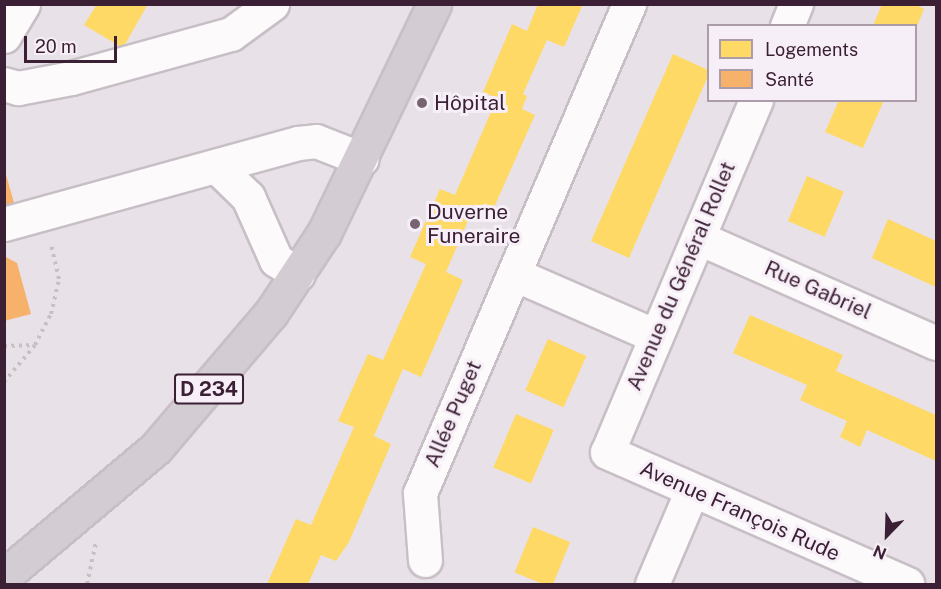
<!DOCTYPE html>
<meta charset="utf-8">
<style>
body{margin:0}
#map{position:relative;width:941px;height:589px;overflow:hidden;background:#e8e1e7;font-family:"Public Sans",sans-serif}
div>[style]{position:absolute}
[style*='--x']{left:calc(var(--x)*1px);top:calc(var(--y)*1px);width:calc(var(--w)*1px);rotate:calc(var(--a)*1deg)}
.homes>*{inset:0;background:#ffd966;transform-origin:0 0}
.health>*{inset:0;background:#f6b26b}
.path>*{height:4px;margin-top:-2px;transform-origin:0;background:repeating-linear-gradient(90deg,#c8bfc5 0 3px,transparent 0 7.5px)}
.roads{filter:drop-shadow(2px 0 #c8bfc6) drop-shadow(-2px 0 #c8bfc6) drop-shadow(0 2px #c8bfc6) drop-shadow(0 -2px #c8bfc6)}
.minor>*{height:33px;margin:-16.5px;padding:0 16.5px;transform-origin:16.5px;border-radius:16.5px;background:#fcfafb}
.major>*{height:33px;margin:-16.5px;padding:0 16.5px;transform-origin:16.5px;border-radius:16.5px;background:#d4ccd3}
.dots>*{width:16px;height:16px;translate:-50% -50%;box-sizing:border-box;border:3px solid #f7eff7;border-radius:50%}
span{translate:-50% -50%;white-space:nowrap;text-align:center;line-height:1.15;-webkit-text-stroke:6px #f7eff7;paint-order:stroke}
.shield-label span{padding:2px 4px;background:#f7eff7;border:2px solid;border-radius:4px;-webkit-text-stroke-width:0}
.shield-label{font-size:20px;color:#3b1f34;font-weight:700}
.poi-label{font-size:21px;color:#3b1f34}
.left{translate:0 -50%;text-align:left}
.street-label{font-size:21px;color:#3b1f34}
.frame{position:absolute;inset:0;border:6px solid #3b1f34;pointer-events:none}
.legend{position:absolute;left:707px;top:24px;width:210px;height:78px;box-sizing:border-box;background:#f7eff7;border:2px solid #ac9ca9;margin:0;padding:8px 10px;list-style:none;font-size:18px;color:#3b1f34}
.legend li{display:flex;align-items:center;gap:12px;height:30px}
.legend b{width:30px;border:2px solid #ac9ca9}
.north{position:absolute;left:857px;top:505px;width:60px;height:60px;-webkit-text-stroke:4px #f7eff7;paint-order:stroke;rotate:203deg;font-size:16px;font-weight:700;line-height:24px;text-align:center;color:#3b1f34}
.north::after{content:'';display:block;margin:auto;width:21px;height:27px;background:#3b1f34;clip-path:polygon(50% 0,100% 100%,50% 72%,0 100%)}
.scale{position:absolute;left:24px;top:36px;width:93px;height:27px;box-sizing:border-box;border:3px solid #3b1f34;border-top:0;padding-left:8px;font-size:18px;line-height:21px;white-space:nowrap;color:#3b1f34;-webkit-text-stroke:4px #f7eff7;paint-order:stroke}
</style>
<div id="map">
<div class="homes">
<i style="clip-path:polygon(97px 4px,148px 4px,123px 48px,84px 25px)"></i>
<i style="clip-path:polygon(538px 4px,583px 4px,564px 47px,547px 40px,523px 94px,527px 96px,522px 109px,535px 115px,492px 212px,475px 204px,461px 237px,446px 272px,463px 280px,421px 377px,403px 369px,374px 436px,391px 444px,349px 542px,336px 561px,321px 555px,308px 584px,267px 584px,296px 519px,311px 525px,354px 427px,338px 421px,368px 354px,383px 360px,426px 264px,410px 257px,440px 189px,455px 195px,497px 98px,483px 92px,512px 24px,527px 31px)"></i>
<i style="clip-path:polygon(882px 4px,915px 4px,924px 9px,917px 26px,873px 26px)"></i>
<i style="clip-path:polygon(673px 54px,708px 70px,708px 76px,629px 258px,591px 241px)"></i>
<i style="clip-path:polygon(839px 100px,884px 100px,863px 148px,825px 132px)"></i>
<i style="left:807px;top:176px;width:40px;height:49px;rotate:23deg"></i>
<i style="clip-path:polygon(888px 219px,936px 241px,936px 287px,872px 258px)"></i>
<i style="clip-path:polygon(750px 315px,843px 355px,836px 371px,936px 415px,936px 461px,867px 430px,860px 447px,840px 437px,847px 421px,800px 400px,807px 385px,733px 353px)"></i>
<i style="left:548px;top:339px;width:42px;height:56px;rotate:24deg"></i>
<i style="left:516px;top:414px;width:41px;height:58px;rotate:23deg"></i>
<i style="left:533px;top:527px;width:40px;height:49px;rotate:22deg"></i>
</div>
<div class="health">
<i style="clip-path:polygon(4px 168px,15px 206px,4px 209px)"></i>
<i style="clip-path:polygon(4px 256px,17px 263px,31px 314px,4px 321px)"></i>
</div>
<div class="path">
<i style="--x:4;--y:346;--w:31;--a:-2"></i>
<i style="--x:4;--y:382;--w:48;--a:-50"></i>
<i style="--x:35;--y:345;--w:35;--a:-63"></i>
<i style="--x:51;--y:314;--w:36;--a:-77"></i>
<i style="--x:59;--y:279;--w:37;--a:-103"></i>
<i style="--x:87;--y:584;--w:43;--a:-77.9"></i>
</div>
<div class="roads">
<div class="minor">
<i style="--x:787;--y:26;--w:24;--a:-68"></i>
<i style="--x:4;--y:36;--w:37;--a:-59"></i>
<i style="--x:4;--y:84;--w:15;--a:16"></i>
<i style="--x:18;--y:88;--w:54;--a:-10.7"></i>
<i style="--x:71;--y:78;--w:166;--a:-15.4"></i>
<i style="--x:231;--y:34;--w:51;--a:-36.2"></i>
<i style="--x:756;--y:100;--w:382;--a:112.9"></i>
<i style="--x:607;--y:452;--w:328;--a:23.7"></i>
<i style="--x:216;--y:166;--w:45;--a:44.1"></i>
<i style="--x:248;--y:197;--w:69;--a:66"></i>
<i style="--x:276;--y:260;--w:26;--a:32"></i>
<i style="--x:4;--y:224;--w:305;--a:-15.4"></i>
<i style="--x:298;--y:143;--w:18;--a:-6"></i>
<i style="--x:316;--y:141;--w:49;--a:21.4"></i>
<i style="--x:699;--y:238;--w:259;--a:23.9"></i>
<i style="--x:514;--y:274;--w:155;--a:23.6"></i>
<i style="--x:425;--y:560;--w:67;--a:-94.3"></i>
<i style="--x:420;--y:493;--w:532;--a:-66.86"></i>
<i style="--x:652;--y:584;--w:102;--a:-66.9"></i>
</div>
<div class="major">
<i style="--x:4;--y:576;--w:199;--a:-40.1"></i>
<i style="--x:156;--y:448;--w:177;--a:-49.6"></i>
<i style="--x:271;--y:313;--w:96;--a:-56.5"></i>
<i style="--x:324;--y:233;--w:254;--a:-64.3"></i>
</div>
</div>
<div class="dots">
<i style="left:422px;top:103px;background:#786373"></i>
<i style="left:415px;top:224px;background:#786373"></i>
</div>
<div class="shield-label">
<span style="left:209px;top:389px">D 234</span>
</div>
<div class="poi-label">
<span class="left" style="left:434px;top:103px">Hôpital</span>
<span class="left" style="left:427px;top:224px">Duverne<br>Funeraire</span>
</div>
<div class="street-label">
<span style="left:681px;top:276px;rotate:-67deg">Avenue du Général Rollet</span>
<span style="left:818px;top:290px;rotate:24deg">Rue Gabriel</span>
<span style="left:453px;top:414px;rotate:-67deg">Allée Puget</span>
<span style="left:740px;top:511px;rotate:24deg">Avenue François Rude</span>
</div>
<div class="frame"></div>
<ul class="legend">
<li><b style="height:16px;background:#ffd966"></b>Logements</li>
<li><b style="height:16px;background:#f6b26b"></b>Santé</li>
</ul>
<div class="north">N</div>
<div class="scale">20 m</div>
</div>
